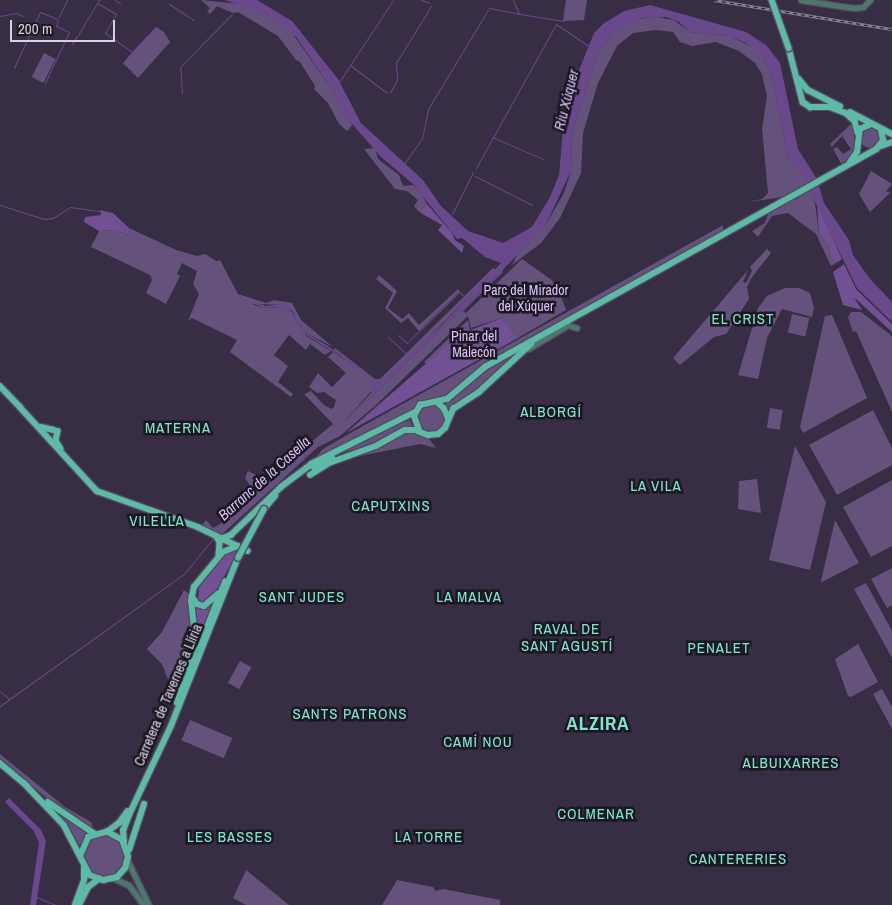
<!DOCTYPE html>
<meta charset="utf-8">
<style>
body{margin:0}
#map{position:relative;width:892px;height:905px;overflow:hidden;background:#372d44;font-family:"Archivo Narrow",sans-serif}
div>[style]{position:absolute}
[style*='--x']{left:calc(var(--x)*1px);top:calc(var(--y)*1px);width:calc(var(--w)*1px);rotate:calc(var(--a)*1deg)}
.green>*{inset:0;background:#65527c;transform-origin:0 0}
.round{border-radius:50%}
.forest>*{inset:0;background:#715194}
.water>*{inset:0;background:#69498c}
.stream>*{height:1px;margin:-0.5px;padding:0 0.5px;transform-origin:0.5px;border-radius:0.5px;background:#69498c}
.roads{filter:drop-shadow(1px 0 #544b60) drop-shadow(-1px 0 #544b60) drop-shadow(0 1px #544b60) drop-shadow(0 -1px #544b60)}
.minor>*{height:4.5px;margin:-2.25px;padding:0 2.25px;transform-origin:2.25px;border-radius:2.25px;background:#4d766d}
.major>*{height:5.5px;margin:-2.75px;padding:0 2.75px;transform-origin:2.75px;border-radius:2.75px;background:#5eb9a6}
.rail>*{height:3px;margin-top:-1.5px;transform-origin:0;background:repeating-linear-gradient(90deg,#1c1822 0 4px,#857d90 0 8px);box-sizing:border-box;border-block:1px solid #857d90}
.bridges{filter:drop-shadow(1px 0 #544b60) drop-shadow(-1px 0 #544b60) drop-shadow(0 1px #544b60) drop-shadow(0 -1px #544b60)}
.major-bridge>*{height:5.5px;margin:-2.75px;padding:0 2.75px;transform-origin:2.75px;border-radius:2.75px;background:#5eb9a6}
span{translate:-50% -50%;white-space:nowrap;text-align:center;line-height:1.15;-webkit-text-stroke:5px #1c1822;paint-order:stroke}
.park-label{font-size:14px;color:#ddc4fe}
.street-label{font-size:14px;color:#d7d1e0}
.water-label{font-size:15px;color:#d7bff8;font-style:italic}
.neighbourhood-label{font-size:15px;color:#80e5cf;letter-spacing:1px}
.district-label{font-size:19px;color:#80e5cf;font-weight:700;letter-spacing:1px}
.scale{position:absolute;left:10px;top:20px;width:105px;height:22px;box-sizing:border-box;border:2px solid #d7d1e0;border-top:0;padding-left:6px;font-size:15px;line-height:18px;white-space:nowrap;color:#d7d1e0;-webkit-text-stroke:4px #1c1822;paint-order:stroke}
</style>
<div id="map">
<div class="green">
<i style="clip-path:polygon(201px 0,240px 4px,265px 14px,292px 33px,331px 88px,352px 125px,350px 128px,347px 131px,339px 124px,328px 103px,314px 89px,315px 86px,300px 62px,296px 60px,278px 36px,238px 12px,233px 13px,217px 6px,210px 14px,207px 11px,210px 8px)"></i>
<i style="clip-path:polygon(566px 0,587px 0,584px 20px,563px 21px)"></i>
<i style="clip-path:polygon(656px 17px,674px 20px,690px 32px,730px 36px,752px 47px,762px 56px,773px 80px,788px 159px,810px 182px,783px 197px,747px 202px,762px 199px,768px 193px,762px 129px,767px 96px,762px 74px,755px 63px,739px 51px,716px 42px,692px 46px,680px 42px,673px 32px,656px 30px,633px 33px,617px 46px,598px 83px,583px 133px,581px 173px,560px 218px,541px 243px,512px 265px,519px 251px,546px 224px,564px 193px,571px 171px,572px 133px,598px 53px,610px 36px,623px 27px,637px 19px)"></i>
<i style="clip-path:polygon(156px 27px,164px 32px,170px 42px,138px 78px,123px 63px)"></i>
<i style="left:44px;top:53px;width:13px;height:27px;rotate:27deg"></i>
<i style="clip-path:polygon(853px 122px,855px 150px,842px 165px,833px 149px,837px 147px,843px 154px,851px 149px,842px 136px,832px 147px,830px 144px)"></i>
<i class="round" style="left:860px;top:128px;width:20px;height:20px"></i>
<i style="clip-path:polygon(375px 148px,378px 159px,399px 175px,403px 186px,413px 185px,422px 195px,427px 204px,419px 212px,414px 206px,418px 200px,407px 191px,395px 189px,364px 149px)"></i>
<i style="clip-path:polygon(871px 171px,892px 184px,886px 191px,890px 193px,870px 212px,859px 194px)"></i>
<i style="clip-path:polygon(813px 189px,819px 233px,829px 243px,831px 258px,836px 263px,831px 266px,816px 234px,788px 213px,772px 216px,758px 237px,752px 231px,765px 223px,768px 214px)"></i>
<i style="clip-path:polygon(723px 225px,723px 230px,484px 365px,441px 400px,423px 400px,408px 416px,375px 427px,315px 458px,323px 449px,354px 431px)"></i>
<i style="clip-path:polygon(129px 228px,176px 250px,197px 256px,205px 254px,216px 261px,220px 260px,238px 294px,266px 303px,274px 300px,292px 303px,301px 320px,333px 347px,304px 332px,293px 312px,284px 305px,252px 304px,263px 308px,282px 307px,292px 314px,306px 336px,331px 351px,325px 355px,310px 344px,306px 350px,289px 335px,274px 355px,288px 366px,278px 382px,293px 394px,291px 397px,230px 352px,237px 340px,192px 318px,188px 321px,199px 294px,193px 284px,197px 271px,182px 263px,177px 274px,180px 276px,166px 304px,146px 293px,152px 280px,150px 275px,91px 247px,99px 231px,116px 230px,128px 235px)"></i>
<i style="clip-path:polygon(767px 249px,771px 253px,752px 277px,747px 287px,749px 299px,726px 334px,714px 337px,680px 365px,673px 358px,748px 270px,743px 282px,746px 283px,752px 271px,750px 267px)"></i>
<i style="clip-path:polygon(522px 259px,556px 283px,566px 310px,518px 338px,502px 318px,471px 328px,468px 316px,377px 404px,340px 436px,318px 447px,221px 535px,202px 525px,206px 520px,213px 528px,220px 524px,229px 517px,229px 509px,249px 496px,247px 493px,252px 488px,245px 478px,248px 471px,267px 480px,293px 461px,290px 457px,297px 446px,304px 448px,333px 424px,304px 394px,311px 391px,324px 405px,331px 409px,334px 407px,336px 400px,324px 392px,317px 393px,309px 387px,318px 373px,332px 387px,346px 373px,328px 357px,333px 352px,359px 369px,334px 350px,335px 348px,375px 379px,380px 379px,493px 268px,496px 270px,388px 378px,378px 383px,360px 371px,373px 383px,374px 388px,341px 425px,498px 275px,505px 264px,502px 273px,463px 311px,466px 313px)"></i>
<i style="clip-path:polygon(379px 275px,397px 291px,388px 308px,402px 319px,409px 313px,419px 325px,458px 289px,460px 291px,419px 331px,408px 318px,401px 323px,385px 308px,393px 293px,376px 279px)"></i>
<i style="clip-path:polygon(785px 288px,799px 288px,810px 293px,814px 308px,812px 317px,782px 309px,767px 338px,758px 379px,738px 375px,758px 308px,767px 296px)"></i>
<i style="clip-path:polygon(851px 312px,861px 312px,892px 336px,892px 412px,856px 331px,853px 332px,848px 317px)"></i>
<i style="left:792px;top:314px;width:18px;height:19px;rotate:13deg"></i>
<i style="clip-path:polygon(832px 315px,867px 398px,803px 433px,800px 427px,825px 316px)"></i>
<i style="clip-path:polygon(468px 320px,470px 329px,427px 364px,424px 362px)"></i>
<i style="clip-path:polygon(512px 355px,486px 383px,449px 409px,445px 404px,468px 383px)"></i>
<i class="round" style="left:417px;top:404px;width:28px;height:28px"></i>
<i style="left:770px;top:408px;width:13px;height:20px;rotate:9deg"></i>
<i style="clip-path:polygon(873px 410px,892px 448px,892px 465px,837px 495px,809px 445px)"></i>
<i style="clip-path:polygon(410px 420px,412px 426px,375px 444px,334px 455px,376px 432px)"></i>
<i style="clip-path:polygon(410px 432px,430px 440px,436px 448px,420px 444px,360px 456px)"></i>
<i style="clip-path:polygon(795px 446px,826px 502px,810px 570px,769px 560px)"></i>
<i style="clip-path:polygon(757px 479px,761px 513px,738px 509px,739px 481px)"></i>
<i style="clip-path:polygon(892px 480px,892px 546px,871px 557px,843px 507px)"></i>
<i style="clip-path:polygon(835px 520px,859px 563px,822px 582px,821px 581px)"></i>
<i style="clip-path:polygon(892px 568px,892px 605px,887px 608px,871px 579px)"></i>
<i style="clip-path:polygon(866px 583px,892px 631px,892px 658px,854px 589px)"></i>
<i style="clip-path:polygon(184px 590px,188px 593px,195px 643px,184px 675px,169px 682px,162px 664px,147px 649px,162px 632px)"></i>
<i style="clip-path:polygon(858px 644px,878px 682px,851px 697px,848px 696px,835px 659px)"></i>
<i style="left:240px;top:661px;width:13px;height:25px;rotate:29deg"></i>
<i style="clip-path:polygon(882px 689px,892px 707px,892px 729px,873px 694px)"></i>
<i style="left:190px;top:720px;width:46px;height:22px;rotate:23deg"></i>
<i style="clip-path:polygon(0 754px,65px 807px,91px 822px,94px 830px,49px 800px,0 760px)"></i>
<i style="clip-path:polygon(53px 808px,88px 834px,79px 846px,68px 828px)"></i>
<i class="round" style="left:85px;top:836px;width:40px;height:40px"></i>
<i style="clip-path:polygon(246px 870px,289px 905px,246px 905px,233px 898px)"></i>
<i style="clip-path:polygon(397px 880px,433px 887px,435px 891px,443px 889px,500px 900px,500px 905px,382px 905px)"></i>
</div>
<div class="forest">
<i style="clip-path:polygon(427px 204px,452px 233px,455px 240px,464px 246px,462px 253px,438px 230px,442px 225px,419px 212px)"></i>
<i style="clip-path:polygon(817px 204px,842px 259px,836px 263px,831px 258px,829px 244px,819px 233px)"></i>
<i style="clip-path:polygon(100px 210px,113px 213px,129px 228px,129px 235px,116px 230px,99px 231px,84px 222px,85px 217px,101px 215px)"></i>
<i style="clip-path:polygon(844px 264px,856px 289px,892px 324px,892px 332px,856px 299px,844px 298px,855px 299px,862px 310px,843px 305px,833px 272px)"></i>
<i style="clip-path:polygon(502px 318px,518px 338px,346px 433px,460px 334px)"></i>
<i style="clip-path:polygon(240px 548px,212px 598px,207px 602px,198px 601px,199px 587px,226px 553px)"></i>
<i style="clip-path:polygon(194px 604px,203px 608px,214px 604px,200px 641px)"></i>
</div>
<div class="water">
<i style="clip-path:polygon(225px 0,257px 0,292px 21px,338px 79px,361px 123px,423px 180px,441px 206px,468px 231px,503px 243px,532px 227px,550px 197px,559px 175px,564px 119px,577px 75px,594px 33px,603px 24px,624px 11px,650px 5px,746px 32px,766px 45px,780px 63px,798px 149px,817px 179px,824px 203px,849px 240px,853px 255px,870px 279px,892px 302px,892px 322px,857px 288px,815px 202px,812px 186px,788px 159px,773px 80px,762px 56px,746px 43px,730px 36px,690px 32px,679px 22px,666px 17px,641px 18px,610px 36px,598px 53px,572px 133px,571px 171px,546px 224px,498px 275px,339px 427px,371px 393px,373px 383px,340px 356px,301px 332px,294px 316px,282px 307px,263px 308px,251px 302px,266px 306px,284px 304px,296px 316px,304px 332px,328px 346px,379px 383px,442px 325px,501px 263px,485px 257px,462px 238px,457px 239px,413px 184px,381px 157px,346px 117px,331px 88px,296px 37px,265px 14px)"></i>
<i style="clip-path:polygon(9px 798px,41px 830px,46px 841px,36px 905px,30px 905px,39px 842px,33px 830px,5px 802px)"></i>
</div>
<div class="stream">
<i style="--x:115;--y:0;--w:6;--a:31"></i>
<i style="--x:421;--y:0;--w:9;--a:18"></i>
<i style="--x:97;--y:3;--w:22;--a:30"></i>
<i style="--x:116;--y:14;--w:22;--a:120"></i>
<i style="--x:105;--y:33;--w:33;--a:35"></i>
<i style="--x:132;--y:52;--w:14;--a:129"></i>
<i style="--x:169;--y:4;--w:30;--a:33"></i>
<i style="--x:489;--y:8;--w:31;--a:11"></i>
<i style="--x:519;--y:14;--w:15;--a:-113"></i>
<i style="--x:520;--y:14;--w:44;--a:9.2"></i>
<i style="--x:0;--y:16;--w:16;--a:-11"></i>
<i style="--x:16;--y:13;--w:8;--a:23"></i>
<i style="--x:59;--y:17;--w:19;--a:-65"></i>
<i style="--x:78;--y:35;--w:41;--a:-59"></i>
<i style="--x:72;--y:44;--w:9;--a:-58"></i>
<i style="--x:132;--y:52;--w:22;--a:-47"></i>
<i style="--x:147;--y:36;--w:14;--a:-34"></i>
<i style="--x:350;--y:65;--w:46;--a:37.1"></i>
<i style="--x:14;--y:68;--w:62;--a:-65.1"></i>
<i style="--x:40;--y:12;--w:18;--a:22"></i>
<i style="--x:339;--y:82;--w:98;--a:-56.6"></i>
<i style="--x:45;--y:83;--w:56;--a:-64.8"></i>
<i style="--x:69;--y:32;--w:14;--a:-155"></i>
<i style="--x:56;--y:26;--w:7;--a:-74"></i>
<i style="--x:182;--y:93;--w:26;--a:-94"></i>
<i style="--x:180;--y:67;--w:74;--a:-45.5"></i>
<i style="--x:390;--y:93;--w:15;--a:-62"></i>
<i style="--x:397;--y:80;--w:17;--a:-93"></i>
<i style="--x:396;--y:63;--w:67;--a:-58.4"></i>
<i style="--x:492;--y:137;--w:56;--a:23.3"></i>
<i style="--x:404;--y:164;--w:32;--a:-55"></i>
<i style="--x:422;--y:138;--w:30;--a:-78"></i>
<i style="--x:428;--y:109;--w:116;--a:-58.8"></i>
<i style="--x:476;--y:168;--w:165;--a:-60.9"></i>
<i style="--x:556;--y:24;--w:41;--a:34.1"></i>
<i style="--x:472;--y:173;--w:1;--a:-45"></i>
<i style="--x:475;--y:176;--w:64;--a:27"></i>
<i style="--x:0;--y:205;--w:46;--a:17.7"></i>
<i style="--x:44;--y:219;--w:9;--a:-6"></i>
<i style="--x:53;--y:218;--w:20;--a:-33"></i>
<i style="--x:70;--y:207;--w:36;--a:8"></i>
<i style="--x:106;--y:212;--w:27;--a:42"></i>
<i style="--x:126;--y:230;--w:51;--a:26.6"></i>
<i style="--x:172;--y:253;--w:23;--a:18"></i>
<i style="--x:194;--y:260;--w:16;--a:-7"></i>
<i style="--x:210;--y:258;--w:45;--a:57.7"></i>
<i style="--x:234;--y:296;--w:19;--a:18"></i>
<i style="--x:452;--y:214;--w:45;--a:-63.4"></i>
<i style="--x:398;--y:335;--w:12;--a:42"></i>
<i style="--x:407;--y:343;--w:73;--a:-44.4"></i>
<i style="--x:459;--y:292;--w:8;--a:40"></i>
<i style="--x:388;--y:337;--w:25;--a:43"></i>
<i style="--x:217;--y:534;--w:168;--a:-41.9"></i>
<i style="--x:0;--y:691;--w:12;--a:42"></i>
<i style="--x:0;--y:706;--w:226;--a:-35.7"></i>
<i style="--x:184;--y:574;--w:48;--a:-51"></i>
<i style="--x:36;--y:897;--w:22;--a:22"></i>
</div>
<div class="roads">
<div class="minor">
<i style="--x:801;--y:0;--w:53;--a:8.7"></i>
<i style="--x:853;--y:8;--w:10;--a:-6"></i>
<i style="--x:863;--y:7;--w:10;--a:-45"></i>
<i style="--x:528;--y:349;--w:47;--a:-31"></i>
<i style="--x:568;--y:325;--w:9;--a:18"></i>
<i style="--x:128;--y:861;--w:49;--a:64.5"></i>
<i style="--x:113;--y:878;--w:17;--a:24"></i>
<i style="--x:129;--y:885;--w:25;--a:53"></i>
</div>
<div class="major">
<i style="--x:789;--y:48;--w:56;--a:75.5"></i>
<i style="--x:803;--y:102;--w:9;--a:36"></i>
<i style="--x:810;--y:107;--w:20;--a:0"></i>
<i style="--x:830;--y:107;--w:17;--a:21"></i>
<i style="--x:846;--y:113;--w:12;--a:42"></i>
<i style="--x:855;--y:121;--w:12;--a:76"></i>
<i style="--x:799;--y:79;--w:14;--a:51"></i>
<i style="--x:808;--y:90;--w:36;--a:27"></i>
<i style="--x:850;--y:112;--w:47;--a:27.6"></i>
<i style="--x:881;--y:146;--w:12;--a:-20"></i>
<i style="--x:850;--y:162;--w:12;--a:-55"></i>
<i style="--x:857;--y:152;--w:23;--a:-83"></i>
<i style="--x:860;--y:129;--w:12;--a:-24"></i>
<i style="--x:0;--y:386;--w:30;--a:46"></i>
<i style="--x:437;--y:402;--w:9;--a:41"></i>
<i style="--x:444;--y:408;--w:10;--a:66"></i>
<i style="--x:20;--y:407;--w:114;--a:47.5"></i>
<i style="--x:97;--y:491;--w:107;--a:19.6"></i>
<i style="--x:198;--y:527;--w:55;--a:25.6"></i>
<i style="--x:41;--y:427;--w:13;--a:13"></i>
<i style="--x:419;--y:430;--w:15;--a:-110"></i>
<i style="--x:414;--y:416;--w:13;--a:-61"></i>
<i style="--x:420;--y:405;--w:28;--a:-13"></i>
<i style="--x:447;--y:399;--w:50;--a:-40.1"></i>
<i style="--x:485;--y:367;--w:448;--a:-29.1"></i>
<i style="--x:876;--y:149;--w:11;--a:-49"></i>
<i style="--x:883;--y:141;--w:11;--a:-100"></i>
<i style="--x:58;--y:431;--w:10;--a:101"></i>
<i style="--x:56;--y:441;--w:9;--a:58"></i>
<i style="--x:313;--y:467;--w:21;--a:-25"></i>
<i style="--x:310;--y:475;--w:22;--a:-32"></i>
<i style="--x:329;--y:463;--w:50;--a:-19.9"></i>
<i style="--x:376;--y:446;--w:33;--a:-29"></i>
<i style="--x:405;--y:430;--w:10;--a:0"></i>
<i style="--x:415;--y:430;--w:14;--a:21"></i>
<i style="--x:428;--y:435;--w:10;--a:-6"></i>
<i style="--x:438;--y:434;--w:9;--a:-41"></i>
<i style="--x:445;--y:428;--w:21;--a:-67"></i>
<i style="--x:453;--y:409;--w:31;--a:-33"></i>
<i style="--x:479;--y:392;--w:71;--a:-42.7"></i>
<i style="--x:264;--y:509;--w:17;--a:-50"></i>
<i style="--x:216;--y:536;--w:7;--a:56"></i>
<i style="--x:220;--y:542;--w:13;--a:94"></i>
<i style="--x:223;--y:538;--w:9;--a:-21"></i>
<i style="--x:231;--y:535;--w:69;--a:-43.8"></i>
<i style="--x:281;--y:487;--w:38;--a:-37"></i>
<i style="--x:311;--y:464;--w:116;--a:-26.6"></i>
<i style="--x:192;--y:596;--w:9;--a:58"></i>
<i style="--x:197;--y:604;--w:7;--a:16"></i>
<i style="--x:204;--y:606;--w:18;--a:-41"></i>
<i style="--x:200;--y:645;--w:68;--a:-68.4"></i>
<i style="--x:177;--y:703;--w:60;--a:-71.6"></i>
<i style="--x:196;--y:646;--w:45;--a:-96.3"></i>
<i style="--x:191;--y:601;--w:14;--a:-78"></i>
<i style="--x:194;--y:587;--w:45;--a:-50.4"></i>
<i style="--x:223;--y:552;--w:16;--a:-22"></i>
<i style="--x:0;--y:763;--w:35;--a:40"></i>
<i style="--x:24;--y:783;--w:58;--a:46.4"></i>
<i style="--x:64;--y:825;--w:56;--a:62.5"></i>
<i style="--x:90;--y:875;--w:14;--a:21"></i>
<i style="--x:103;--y:880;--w:14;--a:-12"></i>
<i style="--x:117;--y:877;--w:12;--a:-48"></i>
<i style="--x:125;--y:868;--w:11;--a:-75"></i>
<i style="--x:128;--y:857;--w:18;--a:-109"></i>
<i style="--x:122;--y:840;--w:17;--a:-152"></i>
<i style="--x:107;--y:832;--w:19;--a:164"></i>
<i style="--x:89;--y:837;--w:20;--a:114"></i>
<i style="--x:48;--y:802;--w:57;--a:34.2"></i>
<i style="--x:107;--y:832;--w:15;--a:-37"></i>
<i style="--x:119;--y:823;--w:14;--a:-54"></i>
<i style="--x:124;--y:842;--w:11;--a:-95"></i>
<i style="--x:123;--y:831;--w:17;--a:-69"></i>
<i style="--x:129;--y:815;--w:98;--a:-64.7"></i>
<i style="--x:171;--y:726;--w:181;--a:-68.3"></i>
<i style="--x:129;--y:850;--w:48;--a:-71.9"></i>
<i style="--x:75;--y:905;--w:27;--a:-70"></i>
<i style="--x:84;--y:880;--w:12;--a:-90"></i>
<i style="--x:79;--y:905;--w:20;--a:-63"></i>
<i style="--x:88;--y:887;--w:14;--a:-36"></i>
</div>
</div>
<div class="rail">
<i style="--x:714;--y:0;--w:180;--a:9.3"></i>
</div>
<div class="bridges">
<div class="major-bridge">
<i style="--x:772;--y:0;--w:51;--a:70.5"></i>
<i style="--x:238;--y:558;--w:55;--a:-62"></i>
</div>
</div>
<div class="park-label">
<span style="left:526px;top:298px">Parc del Mirador<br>del Xúquer</span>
<span style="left:474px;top:344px">Pinar del<br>Malecón</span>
</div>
<div class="street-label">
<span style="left:168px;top:695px;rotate:-67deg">Carretera de Tavernes a Llíria</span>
</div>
<div class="water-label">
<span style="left:566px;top:100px;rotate:-76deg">Riu Xúquer</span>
<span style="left:264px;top:478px;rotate:-42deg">Barranc de la Casella</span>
</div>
<div class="neighbourhood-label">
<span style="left:743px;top:319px">EL CRIST</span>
<span style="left:551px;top:412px">ALBORGÍ</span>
<span style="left:178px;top:428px">MATERNA</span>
<span style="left:656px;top:486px">LA VILA</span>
<span style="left:391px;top:506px">CAPUTXINS</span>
<span style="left:157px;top:521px">VILELLA</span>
<span style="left:302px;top:597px">SANT JUDES</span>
<span style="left:469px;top:597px">LA MALVA</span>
<span style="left:567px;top:637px">RAVAL DE<br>SANT AGUSTÍ</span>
<span style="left:719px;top:648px">PENALET</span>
<span style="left:350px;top:714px">SANTS PATRONS</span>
<span style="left:478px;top:742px">CAMÍ NOU</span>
<span style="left:791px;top:763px">ALBUIXARRES</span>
<span style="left:596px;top:814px">COLMENAR</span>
<span style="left:230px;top:837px">LES BASSES</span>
<span style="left:429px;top:837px">LA TORRE</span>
<span style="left:738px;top:859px">CANTERERIES</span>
</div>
<div class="district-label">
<span style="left:598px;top:724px">ALZIRA</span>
</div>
<div class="scale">200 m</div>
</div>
